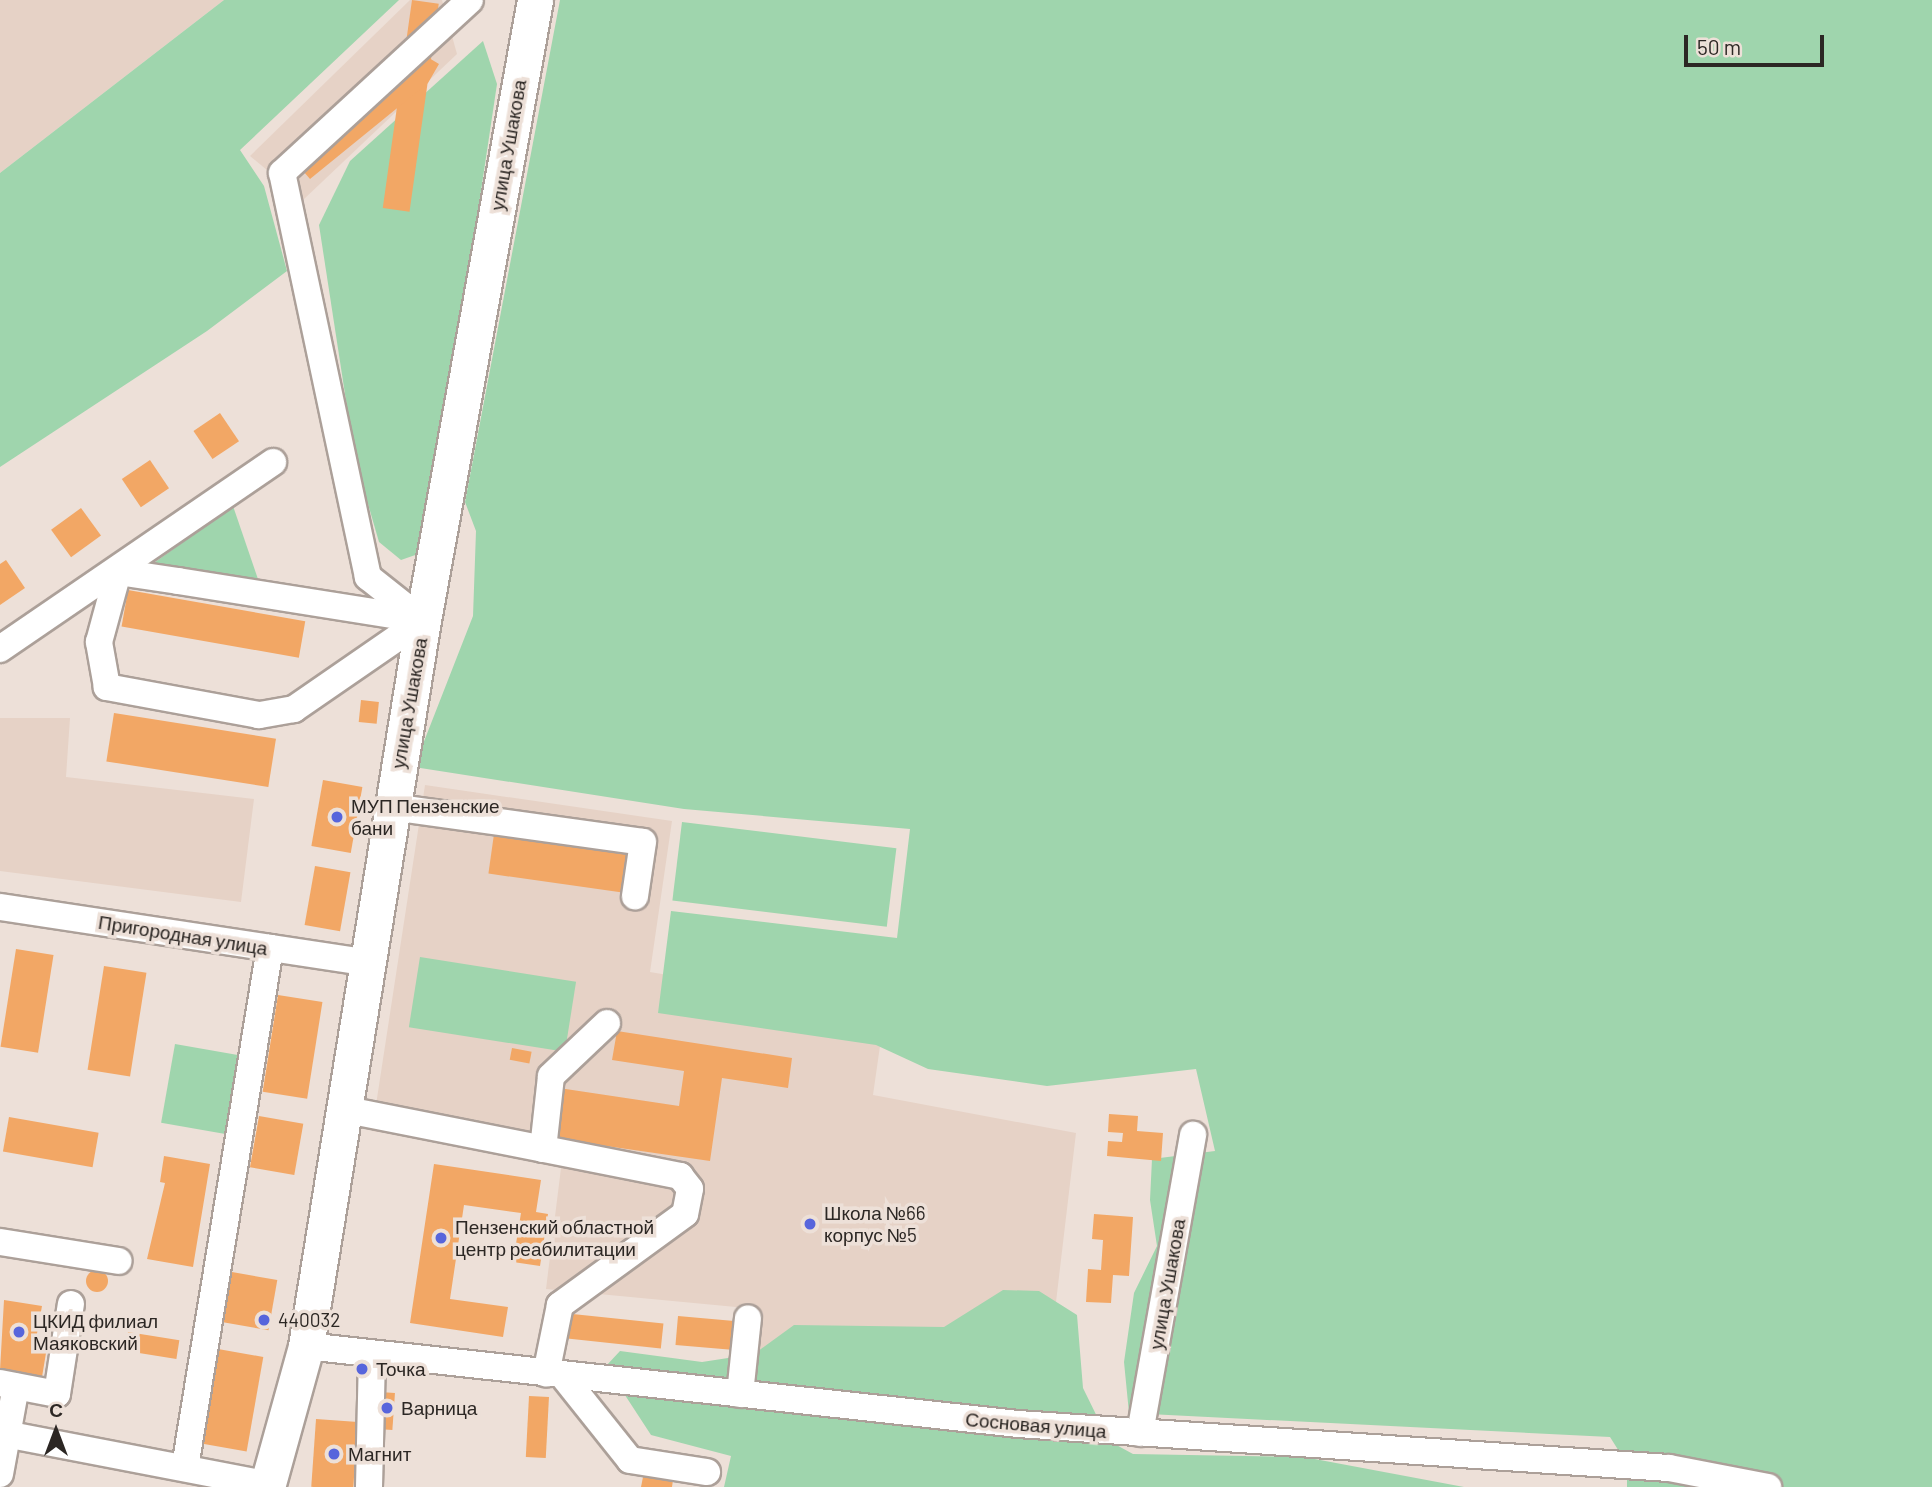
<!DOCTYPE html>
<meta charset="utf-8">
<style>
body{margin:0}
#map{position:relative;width:1932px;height:1487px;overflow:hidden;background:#ede0d8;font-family:Barlow,sans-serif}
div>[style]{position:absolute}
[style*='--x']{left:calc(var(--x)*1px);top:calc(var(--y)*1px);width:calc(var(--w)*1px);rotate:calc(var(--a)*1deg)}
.built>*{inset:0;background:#e6d2c6}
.green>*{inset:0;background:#9fd5ad;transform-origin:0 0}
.building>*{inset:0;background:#f2a765;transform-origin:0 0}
.round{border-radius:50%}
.roads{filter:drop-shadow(2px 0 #aca099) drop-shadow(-2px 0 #aca099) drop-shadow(0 2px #aca099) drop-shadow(0 -2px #aca099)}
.minor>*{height:26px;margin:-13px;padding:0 13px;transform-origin:13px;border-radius:13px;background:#fff}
.major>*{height:35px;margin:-17.5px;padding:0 17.5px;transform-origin:17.5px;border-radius:17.5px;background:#fff}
.dots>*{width:19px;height:19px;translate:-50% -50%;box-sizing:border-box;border:4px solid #ede0d8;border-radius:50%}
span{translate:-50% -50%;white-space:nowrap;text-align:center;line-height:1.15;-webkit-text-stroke:7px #ede0d8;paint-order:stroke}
.street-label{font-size:19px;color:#2c2724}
.poi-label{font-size:19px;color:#2c2724}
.left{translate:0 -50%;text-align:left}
.north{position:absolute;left:21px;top:1396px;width:70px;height:70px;-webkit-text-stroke:5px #ede0d8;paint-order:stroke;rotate:0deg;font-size:19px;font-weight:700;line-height:28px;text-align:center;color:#2c2724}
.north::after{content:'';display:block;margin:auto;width:24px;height:32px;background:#2c2724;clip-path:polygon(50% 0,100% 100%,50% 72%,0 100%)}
.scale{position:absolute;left:1684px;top:35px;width:140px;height:32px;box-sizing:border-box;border:4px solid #2c2724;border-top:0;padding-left:9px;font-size:21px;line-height:24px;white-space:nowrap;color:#2c2724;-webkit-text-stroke:5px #ede0d8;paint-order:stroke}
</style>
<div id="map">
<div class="built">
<i style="clip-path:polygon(0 0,224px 0,0 173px)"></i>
<i style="clip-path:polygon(410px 0,442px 0,457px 54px,303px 200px,250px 156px)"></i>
<i style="clip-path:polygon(0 718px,70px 718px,66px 777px,254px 799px,241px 902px,0 871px)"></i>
<i style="clip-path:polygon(425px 785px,672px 821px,650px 972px,885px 1011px,873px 1095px,1076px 1133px,1043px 1412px,748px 1379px,757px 1309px,546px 1289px,562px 1160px,372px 1131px)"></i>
</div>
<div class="green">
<i style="clip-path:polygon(224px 0,399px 0,240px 150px,264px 186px,287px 271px,207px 331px,0 467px,0 173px)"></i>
<i style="clip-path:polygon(560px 0,1932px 0,1932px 1487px,1627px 1487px,1627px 1464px,1610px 1437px,1129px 1413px,1124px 1362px,1134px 1293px,1157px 1246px,1150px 1200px,1152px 1159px,1215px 1151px,1196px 1069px,1047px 1086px,928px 1069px,876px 1045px,658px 1013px,671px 911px,897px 938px,910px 829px,684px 809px,414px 767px,473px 616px,476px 531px,465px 502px)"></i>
<i style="clip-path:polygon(483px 41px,497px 84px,449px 405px,421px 553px,401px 560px,379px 542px,355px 459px,319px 225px,350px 161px)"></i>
<i style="clip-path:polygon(233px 506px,259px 582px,151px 565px)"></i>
<i style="left:682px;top:822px;width:216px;height:79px;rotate:7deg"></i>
<i style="left:420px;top:957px;width:158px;height:71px;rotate:9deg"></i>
<i style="left:175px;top:1044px;width:71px;height:80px;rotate:10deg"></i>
<i style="clip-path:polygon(1003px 1290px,1039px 1291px,1077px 1315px,1083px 1388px,1109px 1441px,1133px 1454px,1304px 1457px,1464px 1487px,724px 1487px,731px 1456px,651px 1435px,606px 1366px,620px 1351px,702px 1362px,754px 1354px,794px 1325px,944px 1327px)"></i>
</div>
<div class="building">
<i style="left:412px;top:0;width:27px;height:210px;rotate:8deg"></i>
<i style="clip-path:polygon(424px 55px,439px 64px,428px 83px,310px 179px,298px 165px,416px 69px)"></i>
<i style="left:220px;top:413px;width:34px;height:32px;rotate:56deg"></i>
<i style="left:150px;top:460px;width:34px;height:34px;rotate:56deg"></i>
<i style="left:81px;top:508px;width:34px;height:37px;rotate:54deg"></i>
<i style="clip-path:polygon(6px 560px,25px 588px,0 605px,0 564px)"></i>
<i style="left:128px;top:590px;width:180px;height:37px;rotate:10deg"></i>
<i style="left:361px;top:700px;width:18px;height:22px;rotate:6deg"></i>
<i style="left:114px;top:713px;width:164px;height:49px;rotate:9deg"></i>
<i style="left:323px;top:780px;width:40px;height:67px;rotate:10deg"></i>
<i style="left:494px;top:834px;width:137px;height:40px;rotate:8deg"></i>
<i style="left:315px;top:866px;width:36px;height:60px;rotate:10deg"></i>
<i style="left:16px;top:949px;width:38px;height:99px;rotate:9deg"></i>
<i style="left:104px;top:966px;width:43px;height:105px;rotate:9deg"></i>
<i style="left:278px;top:995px;width:45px;height:98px;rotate:9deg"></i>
<i style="clip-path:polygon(617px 1031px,792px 1058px,788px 1088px,722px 1078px,710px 1161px,551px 1138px,559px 1088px,679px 1106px,684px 1071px,612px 1060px)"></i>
<i style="left:512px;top:1048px;width:20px;height:12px;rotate:11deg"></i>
<i style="clip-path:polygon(1109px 1114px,1138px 1116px,1137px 1131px,1163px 1133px,1161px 1161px,1107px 1156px,1108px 1141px,1122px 1142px,1123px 1133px,1108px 1132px)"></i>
<i style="left:259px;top:1116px;width:45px;height:52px;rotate:10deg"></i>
<i style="left:9px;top:1117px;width:91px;height:35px;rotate:10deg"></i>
<i style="clip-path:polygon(164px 1156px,210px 1164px,193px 1267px,147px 1259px,165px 1183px,160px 1182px)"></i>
<i style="clip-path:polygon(434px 1164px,541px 1180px,536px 1212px,548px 1214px,540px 1266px,513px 1262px,521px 1213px,464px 1205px,450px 1299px,508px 1307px,503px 1337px,410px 1323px)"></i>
<i style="clip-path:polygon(1094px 1214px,1133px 1217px,1129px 1276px,1113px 1275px,1111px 1303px,1086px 1302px,1088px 1269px,1101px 1270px,1103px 1240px,1092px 1239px)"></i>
<i class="round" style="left:86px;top:1270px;width:22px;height:22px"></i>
<i style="left:232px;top:1272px;width:46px;height:51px;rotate:10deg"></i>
<i style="clip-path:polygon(4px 1300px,42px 1306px,36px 1339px,48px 1341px,42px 1377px,0 1370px)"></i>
<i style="left:563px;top:1313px;width:101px;height:25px;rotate:6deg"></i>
<i style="left:678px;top:1316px;width:62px;height:29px;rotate:5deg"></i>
<i style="left:128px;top:1332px;width:52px;height:19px;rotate:9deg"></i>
<i style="left:218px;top:1349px;width:46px;height:96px;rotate:10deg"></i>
<i style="left:380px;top:1392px;width:15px;height:37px;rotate:4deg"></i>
<i style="left:529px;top:1396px;width:20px;height:61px;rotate:3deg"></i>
<i style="left:316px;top:1419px;width:42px;height:68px;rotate:4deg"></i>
<i style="clip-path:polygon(643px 1477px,673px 1480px,672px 1487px,641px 1487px)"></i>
</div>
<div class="roads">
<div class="minor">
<i style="--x:118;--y:572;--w:61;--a:8.5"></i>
<i style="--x:178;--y:581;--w:248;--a:9"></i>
<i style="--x:423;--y:620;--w:157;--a:145.4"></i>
<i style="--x:294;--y:709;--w:36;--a:170"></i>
<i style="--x:259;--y:715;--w:155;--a:-169.6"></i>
<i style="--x:107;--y:687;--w:46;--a:-100.1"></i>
<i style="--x:99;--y:642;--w:73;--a:-74.8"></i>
<i style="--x:421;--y:619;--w:68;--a:-141.6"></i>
<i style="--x:368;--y:577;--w:413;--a:-102"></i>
<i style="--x:282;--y:173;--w:255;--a:-42.6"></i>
<i style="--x:0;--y:649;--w:331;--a:-34.4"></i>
<i style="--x:391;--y:807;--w:254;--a:7.9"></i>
<i style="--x:643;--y:842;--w:55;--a:98.4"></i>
<i style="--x:0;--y:907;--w:369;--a:8.6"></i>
<i style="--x:342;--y:1109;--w:345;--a:11.2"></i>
<i style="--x:680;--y:1176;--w:16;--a:52"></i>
<i style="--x:690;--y:1189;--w:25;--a:101"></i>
<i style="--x:685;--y:1214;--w:155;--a:143.9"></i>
<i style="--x:560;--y:1305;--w:70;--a:101.5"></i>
<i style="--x:543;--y:1149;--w:73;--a:-83.7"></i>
<i style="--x:551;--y:1076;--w:77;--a:-43.4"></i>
<i style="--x:0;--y:1242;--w:120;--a:9.1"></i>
<i style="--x:306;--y:1346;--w:716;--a:6.25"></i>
<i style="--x:1018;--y:1424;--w:652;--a:3.87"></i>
<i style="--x:1669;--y:1468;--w:101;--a:10.9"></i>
<i style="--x:563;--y:1376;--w:107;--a:51.4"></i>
<i style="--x:630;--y:1460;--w:78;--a:8.9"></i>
<i style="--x:0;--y:1383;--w:58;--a:10.9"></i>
<i style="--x:57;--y:1394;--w:91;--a:-81.2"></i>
<i style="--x:740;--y:1394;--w:76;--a:-84"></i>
<i style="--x:0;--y:1433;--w:274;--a:10.9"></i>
<i style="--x:1140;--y:1433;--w:303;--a:-79.9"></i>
<i style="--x:185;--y:1467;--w:526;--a:-80.7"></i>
<i style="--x:0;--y:1474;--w:89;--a:-79.7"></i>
<i style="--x:369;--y:1487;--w:131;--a:-88.7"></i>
</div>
<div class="major">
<i style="--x:267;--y:1487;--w:146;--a:-74.5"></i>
<i style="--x:306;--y:1346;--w:735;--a:-80.85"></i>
<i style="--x:423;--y:620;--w:630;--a:-79.76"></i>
</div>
</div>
<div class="dots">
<i style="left:337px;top:817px;background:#5765dc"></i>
<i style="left:810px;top:1224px;background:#5765dc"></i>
<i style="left:441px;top:1238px;background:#5765dc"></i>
<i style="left:264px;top:1320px;background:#5765dc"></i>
<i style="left:19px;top:1332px;background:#5765dc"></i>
<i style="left:362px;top:1369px;background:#5765dc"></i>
<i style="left:387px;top:1408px;background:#5765dc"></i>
<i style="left:334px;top:1454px;background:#5765dc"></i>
</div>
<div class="street-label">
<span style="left:508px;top:145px;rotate:-80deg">улица Ушакова</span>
<span style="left:409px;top:703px;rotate:-80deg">улица Ушакова</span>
<span style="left:183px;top:935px;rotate:9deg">Пригородная улица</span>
<span style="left:1167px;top:1284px;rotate:-80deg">улица Ушакова</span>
<span style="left:1036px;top:1425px;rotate:5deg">Сосновая улица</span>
</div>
<div class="poi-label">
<span class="left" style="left:351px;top:817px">МУП Пензенские<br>бани</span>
<span class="left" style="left:824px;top:1224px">Школа №66<br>корпус №5</span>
<span class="left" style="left:455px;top:1238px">Пензенский областной<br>центр реабилитации</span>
<span class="left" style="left:278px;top:1320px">440032</span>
<span class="left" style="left:33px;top:1332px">ЦКИД филиал<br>Маяковский</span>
<span class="left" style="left:376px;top:1369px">Точка</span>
<span class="left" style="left:401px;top:1408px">Варница</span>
<span class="left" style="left:348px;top:1454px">Магнит</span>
</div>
<div class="north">С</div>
<div class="scale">50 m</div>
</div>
